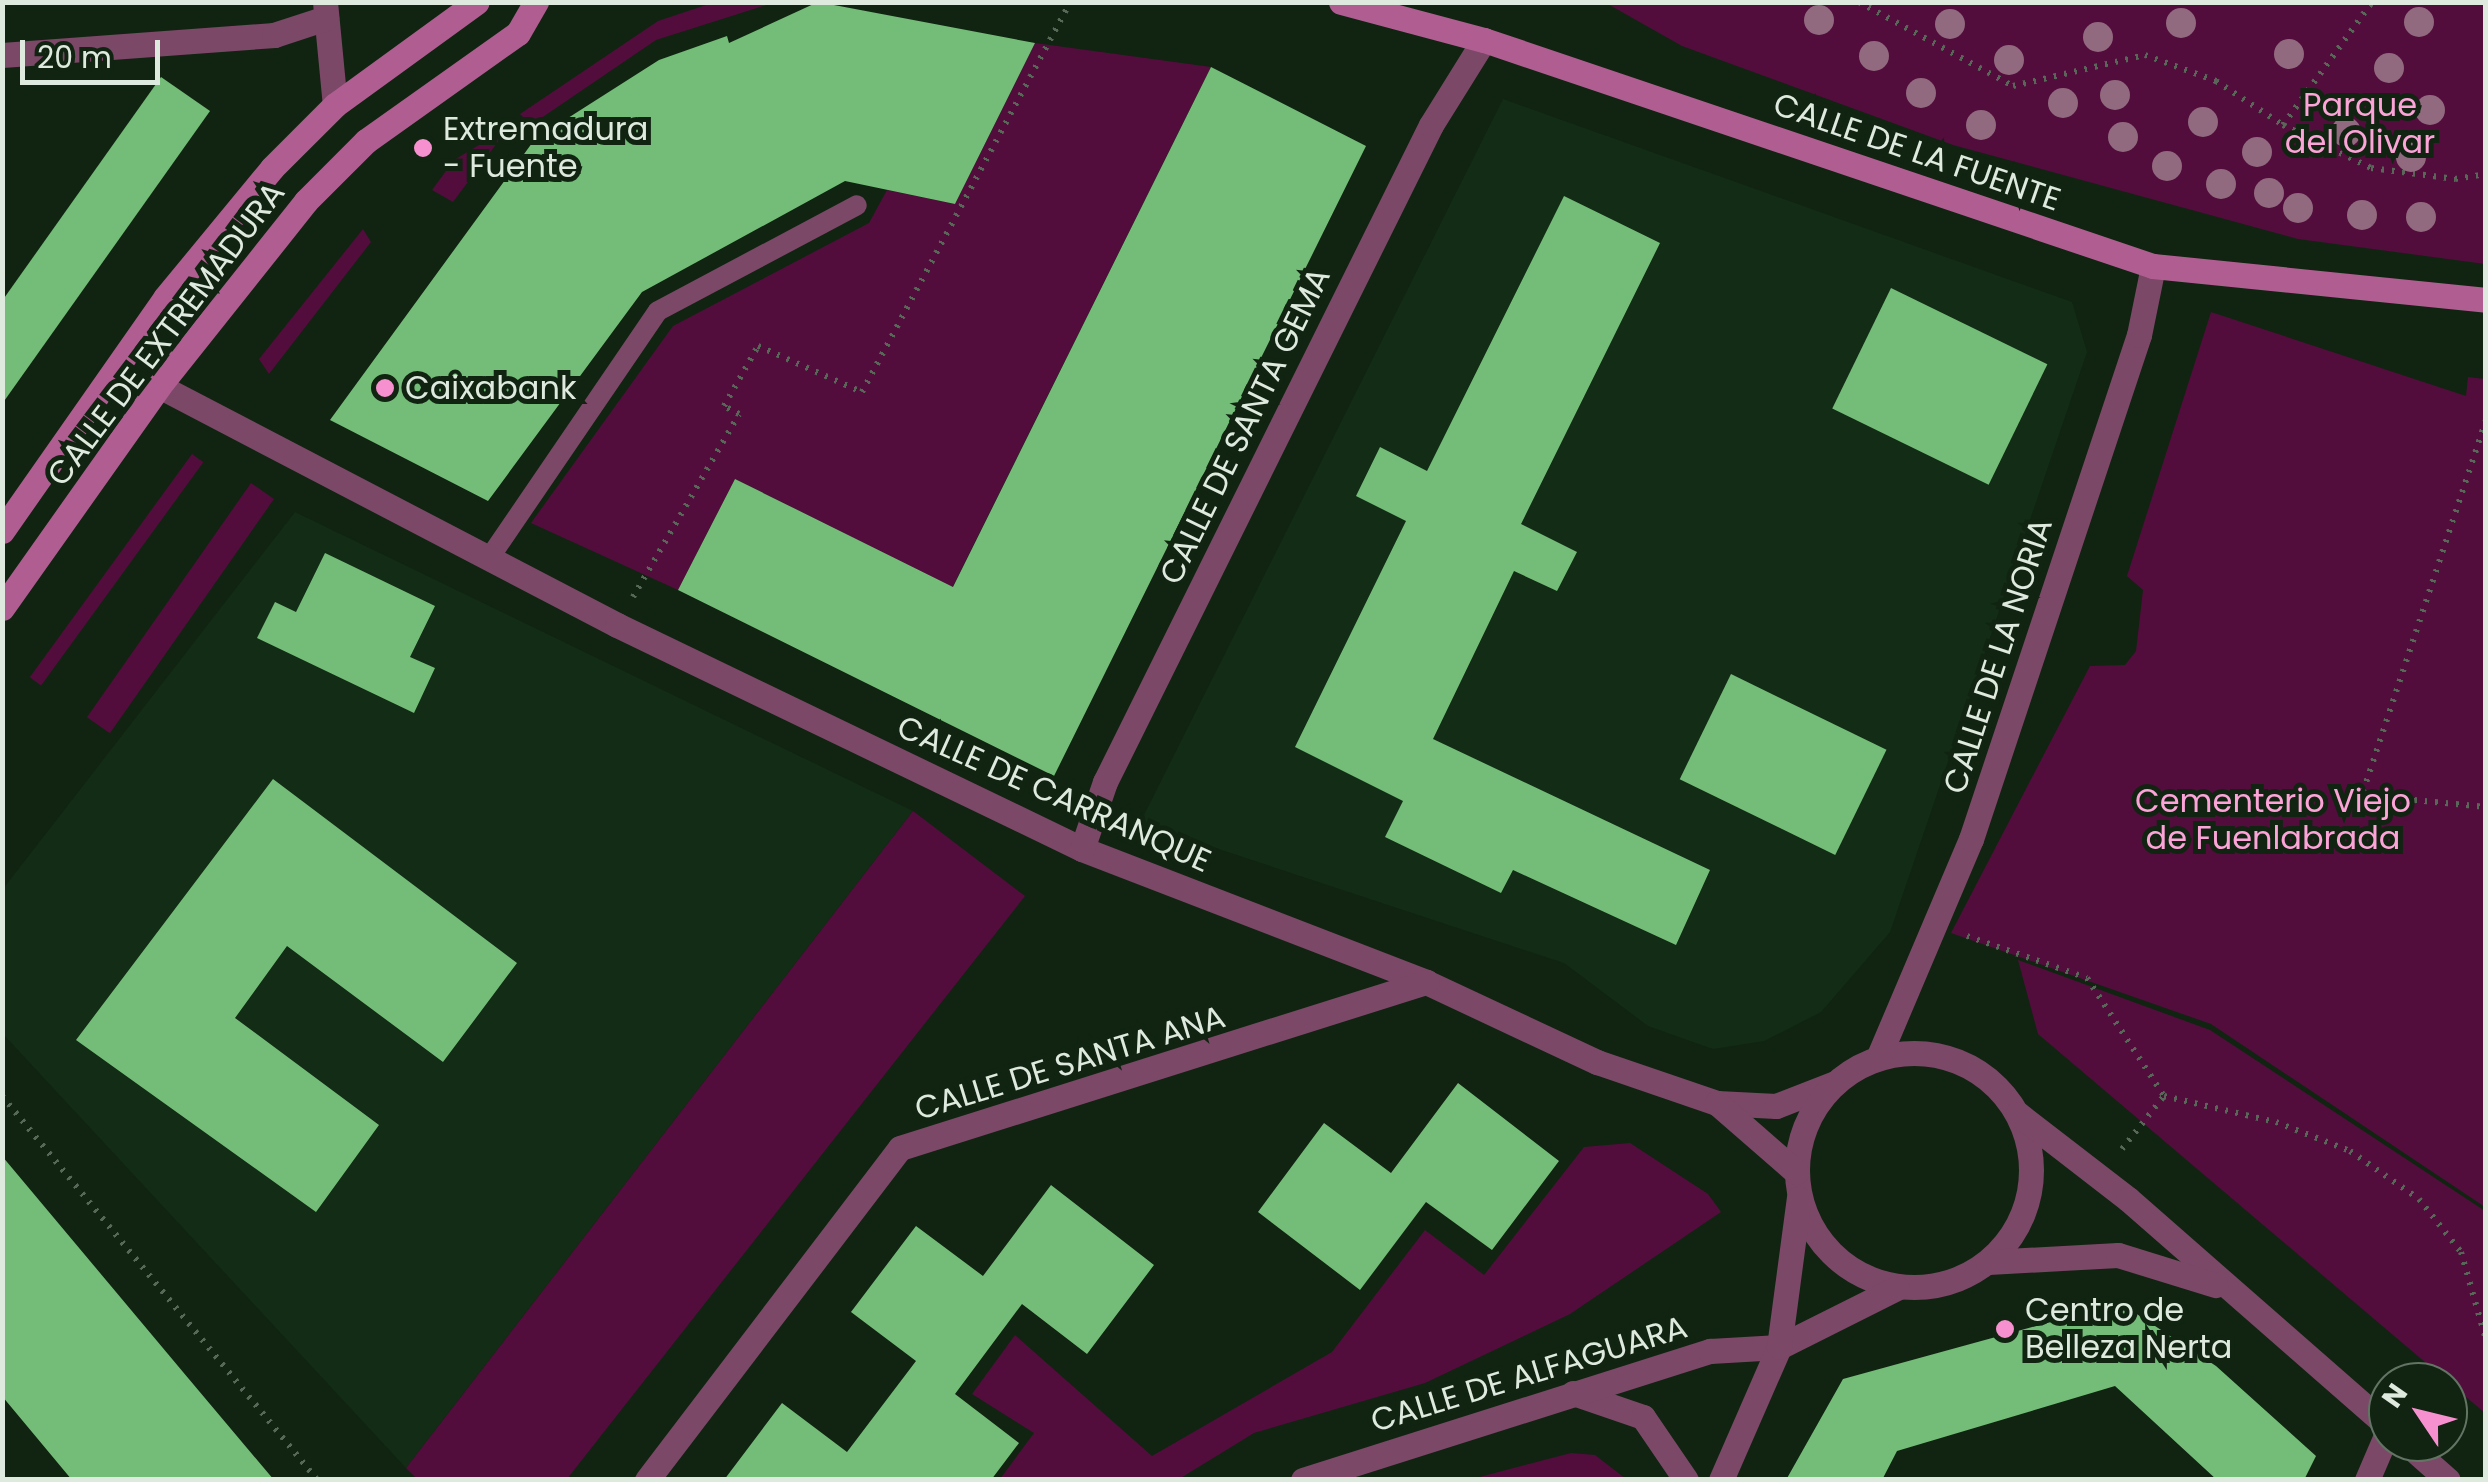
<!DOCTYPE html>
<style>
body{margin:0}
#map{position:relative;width:2488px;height:1482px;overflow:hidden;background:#112412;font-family:Poppins,sans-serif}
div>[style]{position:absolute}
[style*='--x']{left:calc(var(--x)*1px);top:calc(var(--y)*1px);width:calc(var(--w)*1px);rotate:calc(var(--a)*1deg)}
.built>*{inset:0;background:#132c15}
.green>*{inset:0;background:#520d3c;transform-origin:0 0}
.building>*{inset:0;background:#74bd78;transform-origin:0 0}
.path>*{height:6px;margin-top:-3px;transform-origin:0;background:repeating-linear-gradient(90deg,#586858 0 2.5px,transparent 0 10.5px)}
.lane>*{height:20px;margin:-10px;padding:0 10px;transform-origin:10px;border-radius:10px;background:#7c4867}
.street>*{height:25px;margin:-12.5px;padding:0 12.5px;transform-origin:12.5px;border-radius:12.5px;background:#7c4867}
.street>.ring{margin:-12.5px;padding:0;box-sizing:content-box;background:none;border:25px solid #7c4867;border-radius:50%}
.secondary>*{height:25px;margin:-12.5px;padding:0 12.5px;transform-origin:12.5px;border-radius:12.5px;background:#b05e91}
.trees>*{width:30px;height:30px;margin:-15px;border-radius:50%;background:#926a7f}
.dots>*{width:28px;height:28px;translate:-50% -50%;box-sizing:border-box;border:5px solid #112412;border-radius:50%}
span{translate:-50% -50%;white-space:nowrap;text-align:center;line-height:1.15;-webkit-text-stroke:10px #112412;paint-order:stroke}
.park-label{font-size:32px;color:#fca4d8}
.poi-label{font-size:32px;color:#deeade}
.left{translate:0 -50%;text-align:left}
.street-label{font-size:32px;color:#deeade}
.frame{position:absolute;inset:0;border:5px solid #deeade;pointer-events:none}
.north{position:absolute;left:2368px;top:1362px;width:100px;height:100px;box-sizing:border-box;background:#112412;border:2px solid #637364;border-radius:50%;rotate:305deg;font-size:28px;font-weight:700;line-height:40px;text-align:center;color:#deeade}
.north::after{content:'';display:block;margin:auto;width:35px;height:45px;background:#f790ce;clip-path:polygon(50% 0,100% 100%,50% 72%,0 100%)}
.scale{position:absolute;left:20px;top:40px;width:140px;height:45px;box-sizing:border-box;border:5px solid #deeade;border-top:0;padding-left:12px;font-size:30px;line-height:35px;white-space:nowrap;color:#deeade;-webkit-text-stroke:8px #112412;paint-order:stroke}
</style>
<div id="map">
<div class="built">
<i style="clip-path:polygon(1503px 99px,2072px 302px,2087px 352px,1890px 932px,1821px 1012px,1764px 1041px,1713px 1049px,1648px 1026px,1564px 963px,1140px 823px)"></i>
<i style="clip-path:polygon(295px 512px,913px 811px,406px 1468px,3px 1034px,3px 889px)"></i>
</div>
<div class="green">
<i style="clip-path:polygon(715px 2px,773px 3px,656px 40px,531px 125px,520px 114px,658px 21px)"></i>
<i style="clip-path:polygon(1606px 3px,2485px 3px,2485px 264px,2298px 239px,1953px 145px,1682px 46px)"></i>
<i style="clip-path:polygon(1035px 43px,1211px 67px,952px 588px,735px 479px,678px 590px,531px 523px,673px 326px,869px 223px,887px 190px,955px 204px)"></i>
<i style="clip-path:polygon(509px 127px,453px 202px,432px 190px,454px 160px)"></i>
<i style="clip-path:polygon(363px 229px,371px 242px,269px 374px,259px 359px)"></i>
<i style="clip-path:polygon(2211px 312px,2466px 396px,2468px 377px,2485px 379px,2485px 1207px,2211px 1024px,1951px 933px,2090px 666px,2125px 665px,2136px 651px,2143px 590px,2127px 576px)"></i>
<i style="left:192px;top:454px;width:14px;height:276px;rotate:36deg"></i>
<i style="left:251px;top:483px;width:28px;height:286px;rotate:35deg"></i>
<i style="clip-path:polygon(913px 811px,1025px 896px,567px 1479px,417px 1479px,406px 1468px)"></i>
<i style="clip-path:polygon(2018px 960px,2210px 1030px,2485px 1211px,2485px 1413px,2038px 1034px)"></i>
<i style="clip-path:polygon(1630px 1143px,1708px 1194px,1721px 1212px,1570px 1314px,1425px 1383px,1254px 1433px,1179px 1479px,1000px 1479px,1034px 1433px,972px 1394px,1015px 1335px,1152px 1456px,1332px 1352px,1425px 1230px,1484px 1275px,1584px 1147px)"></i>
<i style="clip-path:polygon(1571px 1453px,1595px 1455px,1626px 1479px,1472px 1479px)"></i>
</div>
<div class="building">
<i style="clip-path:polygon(818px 2px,1035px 43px,955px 204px,845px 181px,642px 292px,488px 501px,330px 420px,535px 139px,659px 60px,727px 36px,729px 43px)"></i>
<i style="clip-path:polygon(1211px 67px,1366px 146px,1054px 776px,678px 590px,735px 479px,953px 587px)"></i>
<i style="clip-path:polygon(161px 77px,210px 111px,2px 404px,2px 301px)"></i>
<i style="clip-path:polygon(1564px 196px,1660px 243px,1521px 524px,1577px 552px,1557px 591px,1514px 571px,1433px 739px,1710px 870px,1676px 945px,1513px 870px,1501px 893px,1385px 837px,1403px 801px,1295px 747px,1406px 521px,1356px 496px,1380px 447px,1427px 471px)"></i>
<i style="left:1891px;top:288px;width:174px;height:134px;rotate:26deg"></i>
<i style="clip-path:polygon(325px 553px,435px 606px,410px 657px,435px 668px,414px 713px,257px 638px,275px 602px,296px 612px)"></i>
<i style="left:1731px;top:674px;width:173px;height:117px;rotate:26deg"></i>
<i style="clip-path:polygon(273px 779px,517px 963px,443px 1062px,287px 946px,235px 1018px,379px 1125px,316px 1212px,76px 1040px)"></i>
<i style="clip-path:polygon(1458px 1083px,1559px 1161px,1492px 1250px,1426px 1202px,1360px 1290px,1258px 1212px,1324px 1123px,1391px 1173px)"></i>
<i style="clip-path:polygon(2px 1156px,183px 1372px,274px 1480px,72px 1480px,2px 1396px)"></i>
<i style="clip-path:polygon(1051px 1185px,1154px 1265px,1087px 1354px,1022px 1304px,955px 1394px,1019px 1443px,991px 1480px,724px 1480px,782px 1403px,847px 1452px,916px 1361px,851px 1312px,916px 1226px,983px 1276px)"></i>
<i style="clip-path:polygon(2120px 1303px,2216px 1366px,2316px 1456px,2304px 1480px,2217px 1480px,2115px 1386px,1897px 1451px,1882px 1480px,1786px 1480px,1843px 1379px)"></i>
</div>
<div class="path">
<i style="--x:1859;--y:2;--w:175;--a:28.6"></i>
<i style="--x:2013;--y:86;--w:136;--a:-13.2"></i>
<i style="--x:2145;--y:55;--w:76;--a:20.1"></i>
<i style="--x:2216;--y:81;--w:80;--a:33.3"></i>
<i style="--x:2283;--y:125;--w:98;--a:26"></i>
<i style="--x:2371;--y:168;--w:85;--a:7.5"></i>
<i style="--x:2455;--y:179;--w:31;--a:-9"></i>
<i style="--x:2283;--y:125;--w:152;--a:-54.1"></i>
<i style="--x:2486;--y:420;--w:395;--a:108.3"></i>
<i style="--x:2362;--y:795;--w:125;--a:5.5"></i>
<i style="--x:633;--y:597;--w:211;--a:-59.9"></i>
<i style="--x:739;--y:414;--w:17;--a:-152"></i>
<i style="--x:724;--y:406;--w:69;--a:-60.5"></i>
<i style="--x:758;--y:346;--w:114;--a:23.9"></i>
<i style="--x:862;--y:392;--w:442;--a:-61.9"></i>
<i style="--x:1967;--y:936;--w:127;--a:19.3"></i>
<i style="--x:2087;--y:978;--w:141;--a:56.9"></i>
<i style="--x:2164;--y:1096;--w:115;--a:13.1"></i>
<i style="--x:2276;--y:1122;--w:79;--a:21.4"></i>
<i style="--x:2350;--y:1151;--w:84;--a:34.8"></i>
<i style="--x:2419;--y:1199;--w:68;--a:51.6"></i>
<i style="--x:2461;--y:1252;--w:91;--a:74.1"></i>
<i style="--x:2;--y:1096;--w:497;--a:50.6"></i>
<i style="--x:2122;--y:1149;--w:68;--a:-51.6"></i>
</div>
<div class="lane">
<i style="--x:488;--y:560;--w:301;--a:-55.7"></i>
<i style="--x:658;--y:311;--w:225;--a:-28"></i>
</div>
<div class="street">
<i style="--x:325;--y:2;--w:103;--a:84.5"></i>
<i style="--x:2;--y:55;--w:273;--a:-4.2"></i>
<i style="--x:274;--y:35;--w:55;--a:-18.1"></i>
<i style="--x:159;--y:386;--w:517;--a:27.56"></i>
<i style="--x:617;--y:625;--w:516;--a:25.72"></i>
<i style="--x:1082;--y:849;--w:369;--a:21.1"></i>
<i style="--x:1426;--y:982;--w:189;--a:25.1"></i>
<i style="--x:1597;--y:1062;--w:127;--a:18.9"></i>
<i style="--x:1717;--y:1103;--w:59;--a:2.9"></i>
<i style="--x:1776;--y:1106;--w:63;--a:-21.3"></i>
<i style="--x:1082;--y:849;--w:71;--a:-71.1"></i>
<i style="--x:1105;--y:782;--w:733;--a:-63.61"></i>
<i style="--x:1431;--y:125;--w:100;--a:-58.1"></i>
<i class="ring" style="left:1797px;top:1053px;width:209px;height:209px"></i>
<i style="--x:1878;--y:1058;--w:238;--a:-67"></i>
<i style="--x:1971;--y:839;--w:531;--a:-71.57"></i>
<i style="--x:2139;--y:335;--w:70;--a:-78.5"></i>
<i style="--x:1717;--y:1103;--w:105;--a:41.1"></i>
<i style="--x:2018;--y:1114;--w:139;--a:37.7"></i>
<i style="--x:2128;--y:1199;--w:346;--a:41.2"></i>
<i style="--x:1988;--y:1262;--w:130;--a:-3.1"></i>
<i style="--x:2118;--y:1255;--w:102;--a:17.2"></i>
<i style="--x:1573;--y:1393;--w:74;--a:18.9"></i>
<i style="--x:1643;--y:1417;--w:76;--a:55.7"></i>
<i style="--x:2405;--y:1442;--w:57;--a:41.5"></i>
<i style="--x:647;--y:1480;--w:417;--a:-52.7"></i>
<i style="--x:900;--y:1148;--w:552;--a:-17.52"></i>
<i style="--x:1303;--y:1480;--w:427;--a:-17.6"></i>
<i style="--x:1710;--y:1351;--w:69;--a:-3.3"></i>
<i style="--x:1779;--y:1347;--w:132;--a:-26.6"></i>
<i style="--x:1721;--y:1480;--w:145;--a:-66.4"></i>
<i style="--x:1779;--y:1347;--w:150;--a:-82.4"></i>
<i style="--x:2367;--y:1480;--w:53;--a:-66.8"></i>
</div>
<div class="secondary">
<i style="--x:1341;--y:2;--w:148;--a:14.9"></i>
<i style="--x:1484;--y:40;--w:706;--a:18.67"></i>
<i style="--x:2153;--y:266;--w:335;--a:5.8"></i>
<i style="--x:2;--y:531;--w:284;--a:-55"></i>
<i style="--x:165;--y:298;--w:168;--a:-50.5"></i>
<i style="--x:272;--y:168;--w:89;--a:-45"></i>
<i style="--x:335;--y:105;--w:175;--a:-36"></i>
<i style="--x:2;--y:608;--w:272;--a:-54.7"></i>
<i style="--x:159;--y:386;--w:236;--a:-51.5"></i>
<i style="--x:306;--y:201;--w:85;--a:-45"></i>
<i style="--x:366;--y:141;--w:186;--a:-35.4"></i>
<i style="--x:518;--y:33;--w:36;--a:-60"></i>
</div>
<div class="trees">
<i style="left:1819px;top:20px"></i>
<i style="left:2419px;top:22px"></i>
<i style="left:2181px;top:23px"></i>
<i style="left:1950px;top:24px"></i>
<i style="left:2098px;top:37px"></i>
<i style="left:2289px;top:54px"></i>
<i style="left:1874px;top:56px"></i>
<i style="left:2009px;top:60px"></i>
<i style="left:2389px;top:68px"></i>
<i style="left:1921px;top:93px"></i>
<i style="left:2115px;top:95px"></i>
<i style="left:2063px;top:103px"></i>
<i style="left:2430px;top:110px"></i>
<i style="left:2203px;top:122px"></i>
<i style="left:1981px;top:125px"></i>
<i style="left:2346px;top:132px"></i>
<i style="left:2123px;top:137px"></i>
<i style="left:2257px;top:152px"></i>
<i style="left:2411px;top:157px"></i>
<i style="left:2167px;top:166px"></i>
<i style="left:2221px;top:184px"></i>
<i style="left:2269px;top:193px"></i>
<i style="left:2298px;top:208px"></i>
<i style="left:2362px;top:215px"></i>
<i style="left:2421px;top:217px"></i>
</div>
<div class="dots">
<i style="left:423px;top:148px;background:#f790ce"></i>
<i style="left:385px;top:388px;background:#f790ce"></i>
<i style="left:2005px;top:1329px;background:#f790ce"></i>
</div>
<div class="park-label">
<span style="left:2360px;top:124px">Parque<br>del Olivar</span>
<span style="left:2273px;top:820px">Cementerio Viejo<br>de Fuenlabrada</span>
</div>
<div class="poi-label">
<span class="left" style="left:443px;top:148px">Extremadura<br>- Fuente</span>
<span class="left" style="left:405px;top:388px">Caixabank</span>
<span class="left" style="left:2025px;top:1329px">Centro de<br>Belleza Nerta</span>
</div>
<div class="street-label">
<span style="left:1917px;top:152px;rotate:19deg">CALLE DE LA FUENTE</span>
<span style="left:166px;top:334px;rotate:-53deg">CALLE DE EXTREMADURA</span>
<span style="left:1245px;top:426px;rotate:-64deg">CALLE DE SANTA GEMA</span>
<span style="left:1998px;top:656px;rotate:-72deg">CALLE DE LA NORIA</span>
<span style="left:1054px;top:794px;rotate:24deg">CALLE DE CARRANQUE</span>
<span style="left:1070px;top:1063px;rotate:-17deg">CALLE DE SANTA ANA</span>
<span style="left:1529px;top:1374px;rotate:-17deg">CALLE DE ALFAGUARA</span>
</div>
<div class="frame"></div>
<div class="north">N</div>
<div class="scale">20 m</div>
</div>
